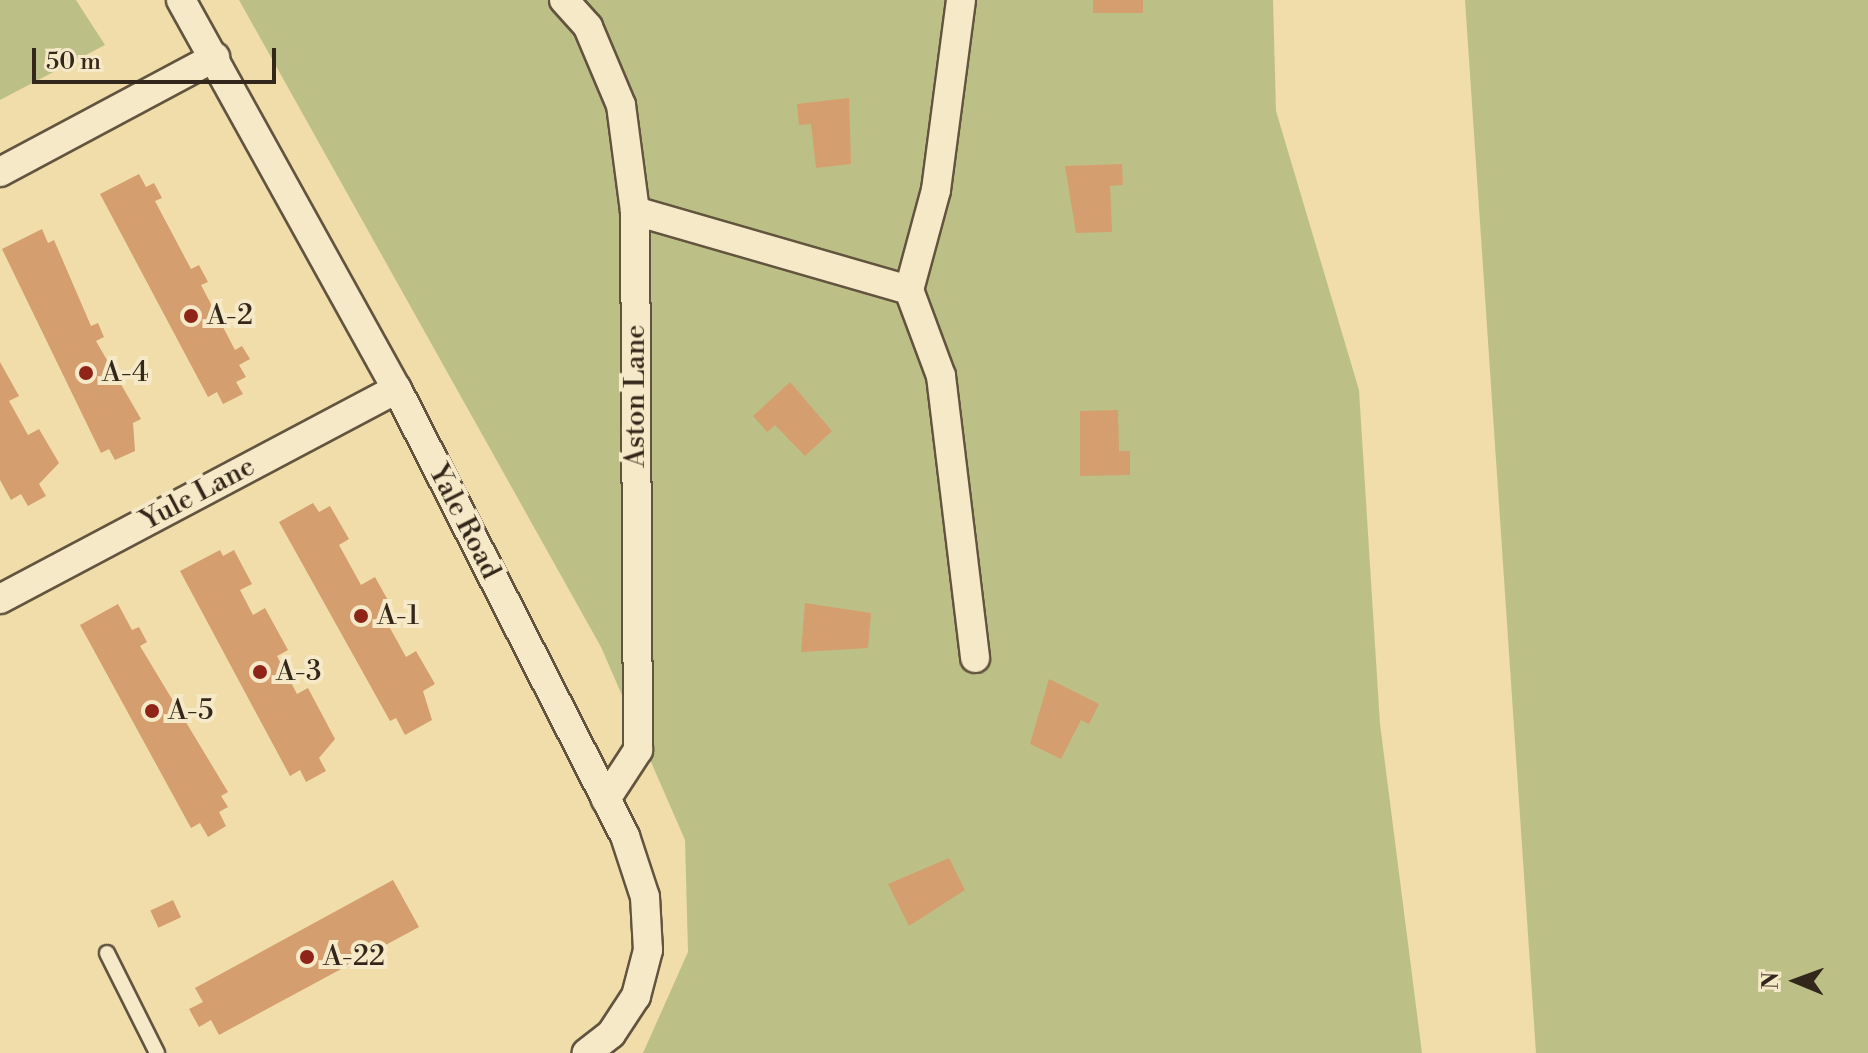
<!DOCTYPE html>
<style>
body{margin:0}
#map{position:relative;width:1868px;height:1053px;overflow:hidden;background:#f0ddaa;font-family:"Libre Bodoni",serif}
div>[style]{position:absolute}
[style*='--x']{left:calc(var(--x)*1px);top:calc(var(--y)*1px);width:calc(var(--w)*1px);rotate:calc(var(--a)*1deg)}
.green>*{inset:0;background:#bdc086}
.building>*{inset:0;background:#d59e6e;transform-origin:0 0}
.roads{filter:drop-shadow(2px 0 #62543e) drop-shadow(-2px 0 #62543e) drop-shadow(0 2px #62543e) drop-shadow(0 -2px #62543e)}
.lane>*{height:14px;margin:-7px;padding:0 7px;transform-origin:7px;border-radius:7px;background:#f5e9c8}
.street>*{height:28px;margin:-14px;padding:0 14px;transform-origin:14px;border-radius:14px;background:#f5e9c8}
.dots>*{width:22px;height:22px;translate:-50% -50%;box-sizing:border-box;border:4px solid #f5e9c8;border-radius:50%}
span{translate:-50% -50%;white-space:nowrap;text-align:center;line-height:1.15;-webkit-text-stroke:8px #f5e9c8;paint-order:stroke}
.poi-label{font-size:28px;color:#33261a}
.left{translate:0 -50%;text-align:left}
.street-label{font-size:28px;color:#33261a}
.north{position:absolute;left:1756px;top:941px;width:80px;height:80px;-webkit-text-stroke:6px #f5e9c8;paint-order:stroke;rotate:271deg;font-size:22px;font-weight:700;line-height:32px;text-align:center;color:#33261a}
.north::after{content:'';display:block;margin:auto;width:28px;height:36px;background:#33261a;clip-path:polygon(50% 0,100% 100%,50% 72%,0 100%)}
.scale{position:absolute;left:32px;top:48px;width:244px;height:36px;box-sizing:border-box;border:4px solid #33261a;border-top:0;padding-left:10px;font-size:24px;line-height:28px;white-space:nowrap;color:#33261a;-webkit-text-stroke:6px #f5e9c8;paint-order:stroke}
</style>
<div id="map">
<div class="green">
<i style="clip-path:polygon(0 0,76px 0,105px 45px,0 100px)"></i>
<i style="clip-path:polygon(239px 0,1273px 0,1276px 111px,1359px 390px,1380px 724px,1422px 1053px,643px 1053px,688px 952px,685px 840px,601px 647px)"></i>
<i style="clip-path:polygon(1465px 0,1868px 0,1868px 1053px,1536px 1053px)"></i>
</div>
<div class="building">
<i style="left:1093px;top:0;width:50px;height:13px"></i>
<i style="clip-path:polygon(849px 98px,851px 164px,816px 168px,811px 124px,799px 125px,797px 104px)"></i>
<i style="clip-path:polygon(1122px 164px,1123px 185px,1110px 186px,1112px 232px,1076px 233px,1065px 166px)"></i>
<i style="clip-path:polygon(139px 174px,146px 187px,154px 183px,162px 198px,155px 201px,191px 269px,199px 265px,208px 282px,201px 285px,235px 350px,242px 346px,250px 359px,239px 365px,246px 377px,236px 382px,243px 394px,223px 404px,217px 392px,208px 397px,100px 194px)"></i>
<i style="clip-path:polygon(42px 229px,48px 243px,54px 240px,91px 326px,98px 323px,104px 337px,96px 341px,141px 419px,133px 423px,135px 451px,115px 460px,109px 449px,101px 453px,2px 249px)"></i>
<i style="clip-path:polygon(0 362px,19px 396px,9px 401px,28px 435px,39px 429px,59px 463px,39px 484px,46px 496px,28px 506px,21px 494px,11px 500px,0 480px)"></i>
<i style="clip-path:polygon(790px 382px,832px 431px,805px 456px,775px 425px,767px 432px,753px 416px)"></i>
<i style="clip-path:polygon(1118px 410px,1119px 451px,1130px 451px,1130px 475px,1080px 476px,1080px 411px)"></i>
<i style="clip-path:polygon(313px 503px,319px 512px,330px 506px,349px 539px,339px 545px,361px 585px,375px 577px,395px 613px,385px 619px,406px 657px,416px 651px,435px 684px,423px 691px,432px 720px,405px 735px,396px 718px,390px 721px,279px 522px)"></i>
<i style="clip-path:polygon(220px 550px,223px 556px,234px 550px,252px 584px,240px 590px,253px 615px,265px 608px,288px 650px,277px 656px,297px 694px,308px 688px,335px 739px,319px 758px,326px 771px,306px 782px,300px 770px,290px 776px,180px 571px)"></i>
<i style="clip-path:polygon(805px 603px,871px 613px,868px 648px,801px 652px)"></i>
<i style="clip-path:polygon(118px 604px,132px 630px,139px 627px,147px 642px,140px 646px,228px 792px,221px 796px,228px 807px,219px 812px,226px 826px,208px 837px,200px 823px,191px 828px,80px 625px)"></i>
<i style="clip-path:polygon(1049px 679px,1099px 704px,1089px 724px,1081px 720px,1061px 759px,1030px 744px)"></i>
<i style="clip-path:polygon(949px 858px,965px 890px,909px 926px,888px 884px)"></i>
<i style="clip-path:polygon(393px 880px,419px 927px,219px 1035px,211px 1020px,199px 1027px,189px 1009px,203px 1002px,195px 988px)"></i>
<i style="left:173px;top:900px;width:19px;height:25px;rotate:65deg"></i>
</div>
<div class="roads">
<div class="lane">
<i style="--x:107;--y:953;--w:112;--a:63.4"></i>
</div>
<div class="street">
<i style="--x:181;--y:0;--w:445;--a:61"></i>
<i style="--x:397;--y:389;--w:502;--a:62.98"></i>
<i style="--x:625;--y:836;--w:64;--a:71.8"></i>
<i style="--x:645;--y:897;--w:53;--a:86.8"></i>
<i style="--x:648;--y:950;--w:48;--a:104.6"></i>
<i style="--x:636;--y:996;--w:45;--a:123.3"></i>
<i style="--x:611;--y:1034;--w:31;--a:142"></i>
<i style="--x:564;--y:0;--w:36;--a:48"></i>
<i style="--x:588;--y:27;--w:85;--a:67.1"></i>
<i style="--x:621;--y:105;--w:107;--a:82.5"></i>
<i style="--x:635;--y:211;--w:539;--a:89.68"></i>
<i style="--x:638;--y:750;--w:59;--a:123.1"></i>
<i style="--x:961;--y:0;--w:192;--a:97.5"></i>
<i style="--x:936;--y:190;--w:104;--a:105.1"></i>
<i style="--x:909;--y:290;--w:92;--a:69.6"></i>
<i style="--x:941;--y:376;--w:284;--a:83.1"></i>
<i style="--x:0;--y:172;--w:244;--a:-28.1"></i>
<i style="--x:635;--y:211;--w:285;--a:16.1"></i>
<i style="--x:0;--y:599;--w:449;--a:-27.9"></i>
</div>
</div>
<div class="dots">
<i style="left:191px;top:316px;background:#8f2418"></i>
<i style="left:86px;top:373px;background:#8f2418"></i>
<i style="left:361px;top:616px;background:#8f2418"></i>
<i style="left:260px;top:672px;background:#8f2418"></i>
<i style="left:152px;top:711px;background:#8f2418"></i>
<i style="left:307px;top:957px;background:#8f2418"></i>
</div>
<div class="poi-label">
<span class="left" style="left:207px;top:316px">A-2</span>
<span class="left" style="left:102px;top:373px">A-4</span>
<span class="left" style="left:377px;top:616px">A-1</span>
<span class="left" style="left:276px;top:672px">A-3</span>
<span class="left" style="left:168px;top:711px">A-5</span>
<span class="left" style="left:323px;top:957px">A-22</span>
</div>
<div class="street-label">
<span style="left:636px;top:396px;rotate:-90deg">Aston Lane</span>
<span style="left:198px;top:494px;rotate:-28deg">Yule Lane</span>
<span style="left:464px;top:522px;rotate:63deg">Yale Road</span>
</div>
<div class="north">N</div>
<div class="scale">50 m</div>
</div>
